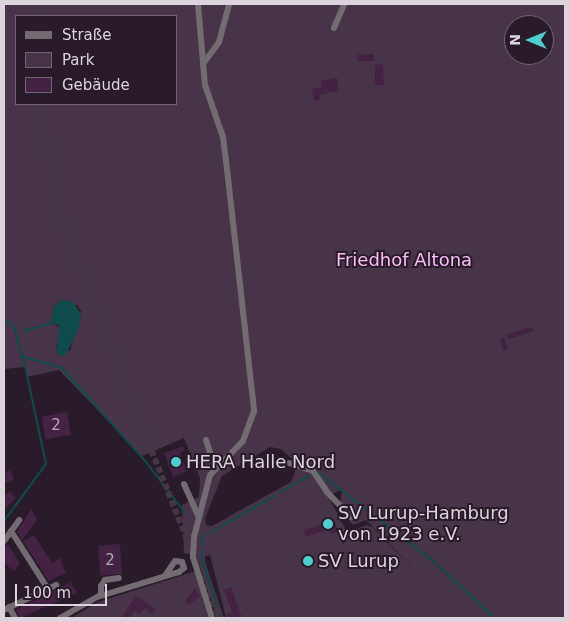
<!DOCTYPE html>
<meta charset="utf-8">
<style>
body{margin:0}
#map{position:relative;width:569px;height:622px;overflow:hidden;background:#291b29;font-family:"DejaVu Sans",sans-serif}
div>[style]{position:absolute}
[style*='--x']{left:calc(var(--x)*1px);top:calc(var(--y)*1px);width:calc(var(--w)*1px);rotate:calc(var(--a)*1deg)}
.green>*{inset:0;background:#483448}
.water>*{inset:0;background:#0f4a4c}
.stream>*{height:2px;margin:-1px;padding:0 1px;transform-origin:1px;border-radius:1px;background:#0f4a4c}
.building>*{inset:0;background:#432243;transform-origin:0 0}
.minor-tunnel>*{height:6px;margin-top:-3px;transform-origin:0;background:repeating-linear-gradient(90deg,#443744 0 6px,transparent 0 9px)}
.minor>*{height:6px;margin:-3px;padding:0 3px;transform-origin:3px;border-radius:3px;background:#736b72}
.dots>*{width:14px;height:14px;translate:-50% -50%;box-sizing:border-box;border:2px solid #291b29;border-radius:50%}
span{translate:-50% -50%;white-space:nowrap;text-align:center;line-height:1.15;-webkit-text-stroke:4px #291b29;paint-order:stroke}
.number-label{font-size:15px;color:#b6a7b6}
.number-label span{-webkit-text-stroke-width:0}
.park-label{font-size:18px;color:#f9bef8}
.poi-label{font-size:18px;color:#ddd3dd}
.left{translate:0 -50%;text-align:left}
.frame{position:absolute;inset:0;border:5px solid #ddd3dd;pointer-events:none}
.legend{position:absolute;left:15px;top:15px;width:162px;height:90px;box-sizing:border-box;background:#291b29;border:1px solid #716571;margin:0;padding:6px 9px;list-style:none;font-size:15px;color:#ddd3dd}
.legend li{display:flex;align-items:center;gap:10px;height:25px}
.legend b{width:25px;border:1px solid #716571}
.north{position:absolute;left:504px;top:15px;width:50px;height:50px;box-sizing:border-box;background:#291b29;border:1px solid #716571;border-radius:50%;rotate:270deg;font-size:14px;font-weight:700;line-height:20px;text-align:center;color:#ddd3dd}
.north::after{content:'';display:block;margin:auto;width:18px;height:22px;background:#51ccd2;clip-path:polygon(50% 0,100% 100%,50% 72%,0 100%)}
.scale{position:absolute;left:15px;top:584px;width:92px;height:22px;box-sizing:border-box;border:2px solid #ddd3dd;border-top:0;padding-left:6px;font-size:15px;line-height:18px;white-space:nowrap;color:#ddd3dd;-webkit-text-stroke:4px #291b29;paint-order:stroke}
</style>
<div id="map">
<div class="green">
<i style="clip-path:polygon(evenodd,4px 4px,565px 4px,565px 618px,226px 618px,210px 555px,205px 556px,205px 562px,224px 618px,217px 618px,196px 555px,184px 553px,182px 505px,199px 497px,200px 478px,184px 438px,142px 456px,59px 370px,27px 377px,25px 367px,4px 369px,4px 4px,16px 16px,176px 16px,176px 104px,16px 104px,16px 16px,4px 4px,514px 25px,544px 25px,544px 55px,514px 55px,514px 25px,4px 4px,55px 305px,77px 305px,81px 311px,70px 351px,56px 347px,61px 328px,51px 322px,55px 305px,4px 4px,270px 447px,281px 449px,294px 461px,296px 469px,291px 482px,212px 526px,206px 525px,205px 518px,222px 476px,270px 447px,4px 4px,342px 489px,339px 509px,353px 525px,366px 520px,442px 598px,372px 527px,367px 525px,347px 532px,328px 496px,342px 489px)"></i>
<i style="clip-path:polygon(196px 571px,210px 618px,71px 618px,98px 602px)"></i>
</div>
<div class="water">
<i style="clip-path:polygon(62px 300px,73px 302px,81px 314px,78px 331px,65px 356px,58px 355px,56px 351px,60px 326px,51px 322px,55px 305px)"></i>
</div>
<div class="stream">
<i style="--x:4;--y:319;--w:15;--a:42"></i>
<i style="--x:15;--y:329;--w:28;--a:77"></i>
<i style="--x:21;--y:356;--w:43;--a:16.3"></i>
<i style="--x:62;--y:368;--w:126;--a:48.2"></i>
<i style="--x:146;--y:462;--w:64;--a:52.6"></i>
<i style="--x:24;--y:331;--w:29;--a:-16"></i>
<i style="--x:316;--y:471;--w:146;--a:37.5"></i>
<i style="--x:432;--y:560;--w:86;--a:42.6"></i>
<i style="--x:280;--y:492;--w:38;--a:-29"></i>
<i style="--x:4;--y:521;--w:71;--a:-53.6"></i>
<i style="--x:46;--y:464;--w:109;--a:-102.1"></i>
<i style="--x:210;--y:533;--w:74;--a:-30"></i>
<i style="--x:202;--y:545;--w:12;--a:-85"></i>
<i style="--x:202;--y:550;--w:9;--a:90"></i>
<i style="--x:202;--y:559;--w:62;--a:72.1"></i>
</div>
<div class="building">
<i style="clip-path:polygon(374px 54px,374px 61px,357px 61px,357px 55px)"></i>
<i style="clip-path:polygon(383px 64px,384px 85px,375px 85px,375px 65px)"></i>
<i style="clip-path:polygon(337px 78px,339px 91px,319px 95px,320px 100px,314px 101px,312px 89px,322px 87px,321px 81px)"></i>
<i style="clip-path:polygon(532px 327px,534px 331px,509px 339px,507px 334px)"></i>
<i style="clip-path:polygon(504px 338px,508px 349px,503px 350px,500px 339px)"></i>
<i style="left:67px;top:412px;width:23px;height:26px;rotate:80deg"></i>
<i style="clip-path:polygon(183px 446px,185px 451px,180px 453px,187px 471px,173px 477px,164px 453px)"></i>
<i style="clip-path:polygon(10px 470px,14px 479px,4px 484px,4px 474px)"></i>
<i style="clip-path:polygon(10px 491px,16px 498px,4px 509px,4px 496px)"></i>
<i style="clip-path:polygon(31px 509px,37px 520px,22px 540px,17px 531px)"></i>
<i style="clip-path:polygon(334px 520px,338px 532px,331px 534px,329px 529px,306px 537px,304px 530px)"></i>
<i style="clip-path:polygon(34px 535px,52px 563px,60px 558px,66px 573px,49px 581px,23px 541px)"></i>
<i style="clip-path:polygon(8px 544px,20px 563px,14px 571px,4px 563px,4px 547px)"></i>
<i style="left:120px;top:544px;width:30px;height:22px;rotate:86deg"></i>
<i style="clip-path:polygon(70px 582px,77px 593px,20px 618px,16px 610px)"></i>
<i style="clip-path:polygon(231px 587px,242px 618px,229px 618px,227px 614px,232px 612px,224px 590px)"></i>
<i style="clip-path:polygon(195px 589px,200px 596px,189px 605px,185px 601px)"></i>
<i style="clip-path:polygon(136px 596px,156px 610px,152px 614px,145px 608px,139px 615px,135px 611px,130px 618px,121px 618px)"></i>
</div>
<div class="minor-tunnel">
<i style="--x:36;--y:16;--w:12;--a:-90"></i>
<i style="--x:40;--y:104;--w:107;--a:79.2"></i>
<i style="--x:60;--y:209;--w:51;--a:73"></i>
<i style="--x:75;--y:258;--w:320;--a:68.3"></i>
<i style="--x:201;--y:576;--w:46;--a:65.7"></i>
</div>
<div class="minor">
<i style="--x:198;--y:4;--w:81;--a:85.1"></i>
<i style="--x:205;--y:85;--w:55;--a:70.9"></i>
<i style="--x:223;--y:137;--w:23;--a:83"></i>
<i style="--x:226;--y:160;--w:253;--a:83.6"></i>
<i style="--x:254;--y:411;--w:32;--a:110"></i>
<i style="--x:243;--y:441;--w:47;--a:134.1"></i>
<i style="--x:210;--y:475;--w:64;--a:104.5"></i>
<i style="--x:194;--y:537;--w:20;--a:93"></i>
<i style="--x:193;--y:557;--w:64;--a:72.7"></i>
<i style="--x:334;--y:28;--w:26;--a:-67"></i>
<i style="--x:203;--y:64;--w:27;--a:-54"></i>
<i style="--x:219;--y:42;--w:39;--a:-75"></i>
<i style="--x:206;--y:440;--w:29;--a:72"></i>
<i style="--x:289;--y:463;--w:25;--a:18"></i>
<i style="--x:313;--y:471;--w:25;--a:56"></i>
<i style="--x:327;--y:492;--w:35;--a:46"></i>
<i style="--x:184;--y:484;--w:35;--a:66"></i>
<i style="--x:11;--y:531;--w:69;--a:57.5"></i>
<i style="--x:4;--y:541;--w:26;--a:-54"></i>
<i style="--x:101;--y:595;--w:9;--a:-90"></i>
<i style="--x:101;--y:586;--w:7;--a:-56"></i>
<i style="--x:105;--y:580;--w:14;--a:-8"></i>
<i style="--x:9;--y:607;--w:13;--a:61"></i>
<i style="--x:4;--y:610;--w:58;--a:-25.7"></i>
<i style="--x:60;--y:618;--w:43;--a:-29.6"></i>
<i style="--x:97;--y:597;--w:86;--a:-17"></i>
<i style="--x:179;--y:572;--w:6;--a:-39"></i>
<i style="--x:184;--y:568;--w:6;--a:-108"></i>
<i style="--x:182;--y:562;--w:7;--a:-172"></i>
<i style="--x:175;--y:561;--w:18;--a:124"></i>
</div>
<div class="dots">
<i style="left:176px;top:462px;background:#51ccd2"></i>
<i style="left:328px;top:524px;background:#51ccd2"></i>
<i style="left:308px;top:561px;background:#51ccd2"></i>
</div>
<div class="number-label">
<span style="left:56px;top:426px">2</span>
<span style="left:110px;top:561px">2</span>
</div>
<div class="park-label">
<span style="left:404px;top:260px">Friedhof Altona</span>
</div>
<div class="poi-label">
<span class="left" style="left:186px;top:462px">HERA Halle Nord</span>
<span class="left" style="left:338px;top:524px">SV Lurup-Hamburg<br>von 1923 e.V.</span>
<span class="left" style="left:318px;top:561px">SV Lurup</span>
</div>
<div class="frame"></div>
<ul class="legend">
<li><b style="height:6px;background:#736b72"></b>Straße</li>
<li><b style="height:14px;background:#483448"></b>Park</li>
<li><b style="height:14px;background:#432243"></b>Gebäude</li>
</ul>
<div class="north">N</div>
<div class="scale">100 m</div>
</div>
